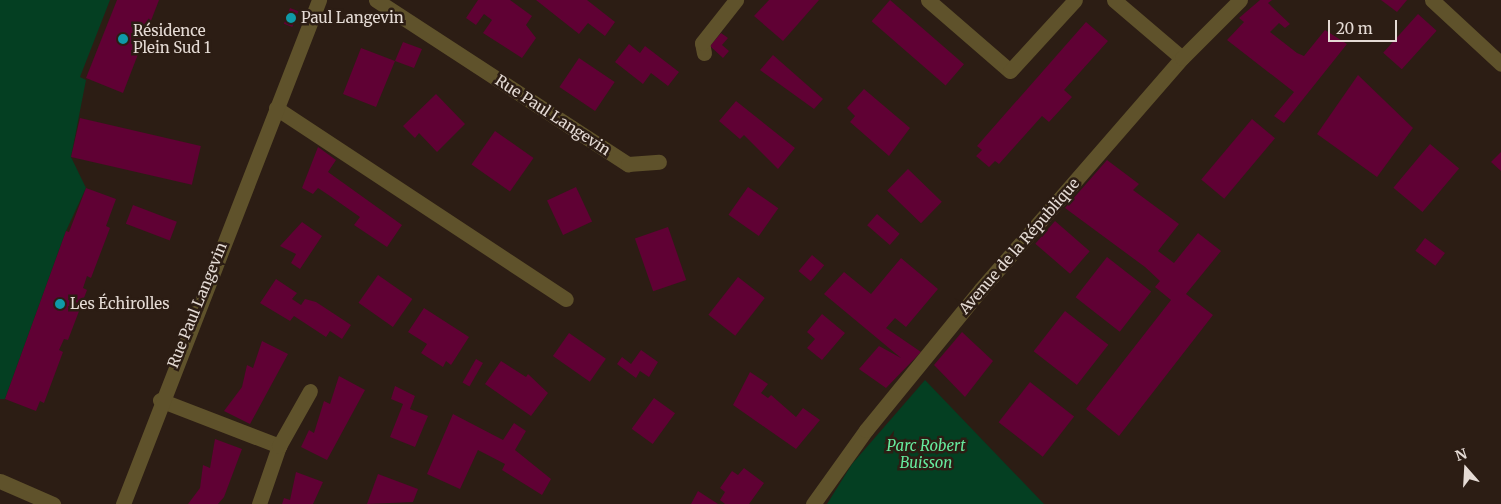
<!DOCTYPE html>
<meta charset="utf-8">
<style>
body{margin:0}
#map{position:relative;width:1501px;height:504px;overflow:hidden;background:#2c1d14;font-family:Merriweather,serif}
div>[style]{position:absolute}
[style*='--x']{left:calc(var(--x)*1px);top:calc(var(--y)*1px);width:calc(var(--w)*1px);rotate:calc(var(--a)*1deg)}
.green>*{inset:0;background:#043f22}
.building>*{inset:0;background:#600134;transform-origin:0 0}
.minor>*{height:15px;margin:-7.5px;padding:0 7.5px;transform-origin:7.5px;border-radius:7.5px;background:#5f522b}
.dots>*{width:14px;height:14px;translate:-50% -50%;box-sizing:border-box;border:2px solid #2c1d14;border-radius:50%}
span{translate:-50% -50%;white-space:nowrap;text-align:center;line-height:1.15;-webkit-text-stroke:5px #2c1d14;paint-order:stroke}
.poi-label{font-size:15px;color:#e5dbd5}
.left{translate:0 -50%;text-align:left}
.street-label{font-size:15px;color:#e5dbd5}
.park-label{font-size:15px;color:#66ea9d;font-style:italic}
.north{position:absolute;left:1441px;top:444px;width:50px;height:50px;-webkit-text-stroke:4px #2c1d14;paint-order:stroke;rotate:341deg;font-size:14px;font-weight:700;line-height:20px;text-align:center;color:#e5dbd5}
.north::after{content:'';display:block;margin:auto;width:18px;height:22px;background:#e5dbd5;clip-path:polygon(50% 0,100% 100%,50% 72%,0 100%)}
.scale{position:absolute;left:1328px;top:20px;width:69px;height:22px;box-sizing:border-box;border:2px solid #e5dbd5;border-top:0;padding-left:6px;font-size:15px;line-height:18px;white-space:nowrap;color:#e5dbd5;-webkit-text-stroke:4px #2c1d14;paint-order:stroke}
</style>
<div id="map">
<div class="green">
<i style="clip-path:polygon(0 0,110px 0,80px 77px,86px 80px,71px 157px,86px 188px,66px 231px,5px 399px,0 399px)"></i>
<i style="clip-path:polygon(925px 380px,1044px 504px,827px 504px,852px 464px)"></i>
</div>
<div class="building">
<i style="clip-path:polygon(117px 0,159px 0,123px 93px,86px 78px)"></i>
<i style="clip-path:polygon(478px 0,510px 0,532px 16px,526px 25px,536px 38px,522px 58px,483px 33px,492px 20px,484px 14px,476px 25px,466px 18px)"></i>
<i style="clip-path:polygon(536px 0,587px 0,615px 22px,605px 36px,588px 23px,579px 34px)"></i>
<i style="clip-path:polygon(769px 0,819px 0,783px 41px,754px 16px)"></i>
<i style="left:890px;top:0;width:98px;height:28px;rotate:41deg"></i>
<i style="clip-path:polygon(1260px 0,1272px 0,1268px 3px,1290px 24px,1285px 28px,1279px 23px,1270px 32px,1297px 53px,1304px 56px,1325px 30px,1347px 44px,1284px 123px,1274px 116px,1294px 92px,1227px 40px,1244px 22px,1239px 18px)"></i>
<i style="clip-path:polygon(1381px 0,1407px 0,1397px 12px)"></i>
<i style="left:290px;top:8px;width:9px;height:17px;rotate:21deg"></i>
<i style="left:1418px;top:14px;width:25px;height:52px;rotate:42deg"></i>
<i style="clip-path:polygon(1086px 22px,1108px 41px,1064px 90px,1072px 97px,1049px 122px,1042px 116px,999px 164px,995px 161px,989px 167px,976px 156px,982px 150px,977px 146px)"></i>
<i style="clip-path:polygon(721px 33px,728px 38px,722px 45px,729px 51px,723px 58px,710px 46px)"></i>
<i style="clip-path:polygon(403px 42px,422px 49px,414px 68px,395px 61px,376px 107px,343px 94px,361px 48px,395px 61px)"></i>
<i style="clip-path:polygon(629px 44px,640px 53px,645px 46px,679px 72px,668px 86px,651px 73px,643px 84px,615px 62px)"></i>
<i style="clip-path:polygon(773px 55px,823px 99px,814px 109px,760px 70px)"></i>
<i style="left:579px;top:58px;width:43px;height:35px;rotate:34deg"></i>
<i style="clip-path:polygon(1358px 75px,1413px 128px,1377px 177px,1317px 134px)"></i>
<i style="clip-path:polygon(864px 89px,910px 128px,889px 156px,850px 122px,855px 116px,847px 108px)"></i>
<i style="clip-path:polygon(436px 94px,465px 124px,437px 152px,419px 133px,415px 138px,403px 126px)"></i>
<i style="clip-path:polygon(736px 101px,795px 148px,778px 169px,744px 135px,740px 139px,719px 121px)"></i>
<i style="left:80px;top:118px;width:124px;height:40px;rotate:13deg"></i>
<i style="left:1252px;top:119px;width:30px;height:79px;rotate:40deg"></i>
<i style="left:495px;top:131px;width:47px;height:41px;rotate:35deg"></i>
<i style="left:1430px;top:144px;width:38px;height:57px;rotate:40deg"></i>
<i style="clip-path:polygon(318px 147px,336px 160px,328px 172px,402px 225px,387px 247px,354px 225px,360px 217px,330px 196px,318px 188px,313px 194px,302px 188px)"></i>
<i style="clip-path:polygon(1501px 152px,1501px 171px,1491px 162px)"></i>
<i style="clip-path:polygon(1107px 160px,1139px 184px,1133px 190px,1179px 224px,1158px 251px,1174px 263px,1198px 233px,1221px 251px,1186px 294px,1213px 315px,1119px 436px,1086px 409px,1171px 300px,1155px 287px,1160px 281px,1145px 267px,1065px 208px)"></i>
<i style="left:908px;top:169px;width:47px;height:30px;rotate:44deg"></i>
<i style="left:576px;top:187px;width:38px;height:32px;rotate:65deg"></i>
<i style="left:748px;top:187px;width:37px;height:34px;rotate:35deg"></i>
<i style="clip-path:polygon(86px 188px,116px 199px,106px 226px,110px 228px,91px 278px,87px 276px,83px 288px,87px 290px,68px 340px,64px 339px,59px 350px,63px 352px,44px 403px,40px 401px,36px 411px,5px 399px,66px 231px,69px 232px)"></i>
<i style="left:133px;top:205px;width:47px;height:20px;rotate:21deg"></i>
<i style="left:877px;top:214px;width:30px;height:15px;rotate:41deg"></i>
<i style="left:1055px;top:221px;width:46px;height:30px;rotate:41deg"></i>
<i style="clip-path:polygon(302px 222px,322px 236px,300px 269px,291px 263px,296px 254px,280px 246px)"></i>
<i style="left:668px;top:227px;width:56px;height:35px;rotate:71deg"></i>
<i style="left:1425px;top:238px;width:25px;height:16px;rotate:37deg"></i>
<i style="left:812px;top:255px;width:16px;height:21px;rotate:40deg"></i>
<i style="left:1107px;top:257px;width:56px;height:51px;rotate:38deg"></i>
<i style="clip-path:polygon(901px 258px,938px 289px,906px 327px,895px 318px,886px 328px,921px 352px,886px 388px,859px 369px,879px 346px,901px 358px,824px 294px,844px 272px,871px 294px)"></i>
<i style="left:378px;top:275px;width:42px;height:34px;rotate:35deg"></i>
<i style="left:738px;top:277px;width:34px;height:48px;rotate:38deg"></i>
<i style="clip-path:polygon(276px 279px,297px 293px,292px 299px,301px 305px,305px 299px,316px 302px,351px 325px,342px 339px,330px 331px,326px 337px,294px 316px,290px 321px,260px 303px)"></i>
<i style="clip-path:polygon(424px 308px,469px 337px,451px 365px,446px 361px,443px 367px,421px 353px,427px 344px,408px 332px)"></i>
<i style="left:1065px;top:311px;width:55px;height:51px;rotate:38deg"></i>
<i style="clip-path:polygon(822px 314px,845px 333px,822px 360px,807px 348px,815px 339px,807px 332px)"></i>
<i style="clip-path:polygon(962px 332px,993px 361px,965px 397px,934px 365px)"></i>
<i style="left:569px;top:333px;width:45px;height:28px;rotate:35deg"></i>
<i style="clip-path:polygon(262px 341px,288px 354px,250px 424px,224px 411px,242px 387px,247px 365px,253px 368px)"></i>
<i style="clip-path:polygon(641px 350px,658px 362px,649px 377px,640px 371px,636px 378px,617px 364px,622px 357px,631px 364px)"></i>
<i style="left:476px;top:359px;width:8px;height:27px;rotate:30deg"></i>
<i style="clip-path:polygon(501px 361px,526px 377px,528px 374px,548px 393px,531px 416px,485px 384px)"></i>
<i style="clip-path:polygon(750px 372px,768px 384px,761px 393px,768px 398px,771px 395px,796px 417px,803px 408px,820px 420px,796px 449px,733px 405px)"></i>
<i style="clip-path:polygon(339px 376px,365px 390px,327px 460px,301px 447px,309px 430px,314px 433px,324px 401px,330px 404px)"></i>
<i style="left:1030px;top:382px;width:56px;height:51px;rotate:38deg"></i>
<i style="clip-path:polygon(395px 386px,415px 396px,410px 409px,428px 416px,415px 447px,390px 437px,403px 404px,391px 399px)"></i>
<i style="left:654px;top:398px;width:26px;height:38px;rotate:36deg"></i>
<i style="clip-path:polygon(453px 414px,503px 440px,514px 423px,526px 431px,515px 450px,551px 479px,542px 495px,502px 470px,505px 464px,478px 450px,460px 489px,427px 474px)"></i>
<i style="clip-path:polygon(215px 439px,242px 449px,224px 497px,218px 504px,188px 504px,200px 488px,203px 465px,210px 468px)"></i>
<i style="clip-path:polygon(744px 468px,764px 483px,749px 504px,725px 504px,720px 500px,725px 492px,720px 488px,732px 471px,738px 475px)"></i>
<i style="clip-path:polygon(296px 472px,323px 482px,313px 504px,282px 504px,284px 498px,290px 500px)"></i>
<i style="clip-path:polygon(378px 474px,418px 489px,413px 502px,367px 504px)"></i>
<i style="clip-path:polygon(698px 491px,718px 504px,691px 504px)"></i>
</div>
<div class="minor">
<i style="--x:376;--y:0;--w:301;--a:33.1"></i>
<i style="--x:628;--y:164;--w:31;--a:-4"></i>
<i style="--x:928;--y:0;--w:108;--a:40.9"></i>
<i style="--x:1010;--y:71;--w:96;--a:-47.5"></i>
<i style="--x:1114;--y:0;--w:89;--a:40.5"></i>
<i style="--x:1432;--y:0;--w:94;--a:42.8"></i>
<i style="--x:704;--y:53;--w:10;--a:-101"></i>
<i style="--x:702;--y:43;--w:55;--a:-51.7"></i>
<i style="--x:276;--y:108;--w:347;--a:33.4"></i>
<i style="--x:160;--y:400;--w:128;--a:21.1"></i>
<i style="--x:0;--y:481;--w:58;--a:23.5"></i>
<i style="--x:123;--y:504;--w:541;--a:-68.75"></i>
<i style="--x:259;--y:504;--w:61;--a:-71"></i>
<i style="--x:279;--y:446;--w:63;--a:-60.6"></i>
<i style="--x:813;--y:504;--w:91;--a:-54.4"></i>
<i style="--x:866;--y:430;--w:182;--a:-50.8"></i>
<i style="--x:981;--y:289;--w:306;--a:-49"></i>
<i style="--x:1182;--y:58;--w:82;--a:-45"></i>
</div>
<div class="dots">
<i style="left:291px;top:18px;background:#0f9aa8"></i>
<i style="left:123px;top:39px;background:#0f9aa8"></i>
<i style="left:60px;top:304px;background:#0f9aa8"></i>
</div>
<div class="poi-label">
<span class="left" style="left:301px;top:18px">Paul Langevin</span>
<span class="left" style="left:133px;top:39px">Résidence<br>Plein Sud 1</span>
<span class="left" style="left:70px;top:304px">Les Échirolles</span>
</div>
<div class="street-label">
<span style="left:553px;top:115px;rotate:33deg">Rue Paul Langevin</span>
<span style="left:1019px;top:246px;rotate:-49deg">Avenue de la République</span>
<span style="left:197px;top:305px;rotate:-68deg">Rue Paul Langevin</span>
</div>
<div class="park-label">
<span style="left:926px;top:454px">Parc Robert<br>Buisson</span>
</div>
<div class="north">N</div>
<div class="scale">20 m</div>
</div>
